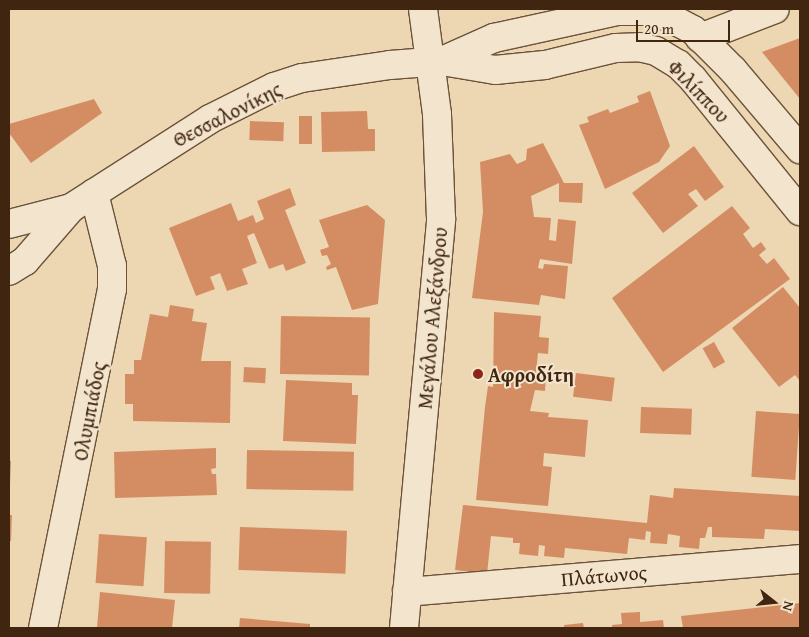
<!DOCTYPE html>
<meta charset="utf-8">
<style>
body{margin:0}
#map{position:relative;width:809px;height:637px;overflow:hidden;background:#edd6b2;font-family:"Gentium Book Plus",serif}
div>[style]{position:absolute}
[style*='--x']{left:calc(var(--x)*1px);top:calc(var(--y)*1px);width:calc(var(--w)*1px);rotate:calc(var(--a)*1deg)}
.building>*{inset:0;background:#d48d63;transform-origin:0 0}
.roads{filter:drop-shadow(1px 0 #6b5239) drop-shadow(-1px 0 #6b5239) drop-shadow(0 1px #6b5239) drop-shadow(0 -1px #6b5239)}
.minor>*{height:28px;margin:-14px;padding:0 14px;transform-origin:14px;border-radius:14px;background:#f3e4cd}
.tertiary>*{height:28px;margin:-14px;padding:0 14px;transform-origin:14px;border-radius:14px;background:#f3e4cd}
.dots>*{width:14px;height:14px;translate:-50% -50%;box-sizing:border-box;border:2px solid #f3e4cd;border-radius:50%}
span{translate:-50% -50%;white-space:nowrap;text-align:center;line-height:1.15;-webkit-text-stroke:4px #f3e4cd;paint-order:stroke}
.street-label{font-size:20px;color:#402611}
.poi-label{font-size:20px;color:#402611;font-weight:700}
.left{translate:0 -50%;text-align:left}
.frame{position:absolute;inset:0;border:10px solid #402611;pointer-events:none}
.north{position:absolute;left:749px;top:577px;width:50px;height:50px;-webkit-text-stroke:4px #f3e4cd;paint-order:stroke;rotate:106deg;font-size:14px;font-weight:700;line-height:20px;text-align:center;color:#402611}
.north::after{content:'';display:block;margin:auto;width:18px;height:22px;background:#402611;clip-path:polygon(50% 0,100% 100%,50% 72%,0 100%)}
.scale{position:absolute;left:636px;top:20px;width:94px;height:22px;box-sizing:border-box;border:2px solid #402611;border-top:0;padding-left:6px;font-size:15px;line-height:18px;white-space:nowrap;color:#402611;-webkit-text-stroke:4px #f3e4cd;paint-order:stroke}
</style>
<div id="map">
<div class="building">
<i style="clip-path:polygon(800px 38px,800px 99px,762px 52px)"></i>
<i style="clip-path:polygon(650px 91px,670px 146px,659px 162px,605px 189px,579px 125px,589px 122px,587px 117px,608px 109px,610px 113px,639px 102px,637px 96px)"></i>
<i style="clip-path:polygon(94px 99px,102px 113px,31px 163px,9px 133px,9px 124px)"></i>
<i style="clip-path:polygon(367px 111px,368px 129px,375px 129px,375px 151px,322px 152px,321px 112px)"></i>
<i style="left:299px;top:116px;width:13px;height:28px"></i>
<i style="left:250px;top:121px;width:34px;height:19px;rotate:2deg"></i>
<i style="clip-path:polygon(543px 143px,564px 183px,583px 183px,582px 203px,559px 202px,559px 183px,531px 196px,534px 217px,551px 218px,549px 240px,556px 241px,558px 219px,576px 221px,572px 264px,540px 259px,538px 268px,543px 269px,544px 264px,568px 266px,565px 299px,541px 295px,539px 305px,472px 298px,483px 212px,480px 162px,510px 154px,517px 164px,526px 160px,527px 149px)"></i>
<i style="clip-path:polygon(694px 146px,724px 187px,705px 201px,696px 189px,688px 194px,698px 206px,663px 233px,632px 193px)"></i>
<i style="clip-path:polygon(290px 188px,296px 205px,285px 210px,306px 263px,286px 271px,283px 264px,269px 269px,254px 233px,247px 236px,257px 263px,242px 269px,248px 284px,227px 291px,220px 273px,210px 277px,215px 289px,196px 296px,169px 228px,231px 203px,238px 221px,253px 215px,256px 223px,264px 219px,257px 201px)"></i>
<i style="clip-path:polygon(367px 205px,385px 220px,378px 304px,352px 310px,336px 267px,327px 270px,326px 267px,331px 264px,327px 255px,322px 256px,320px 250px,329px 247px,319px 220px)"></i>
<i style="clip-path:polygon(732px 206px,750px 228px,743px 234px,753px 248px,761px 242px,766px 249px,759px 255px,767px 264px,774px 258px,790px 279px,663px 372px,612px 298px)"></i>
<i style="clip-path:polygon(783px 287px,800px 308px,800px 381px,795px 375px,779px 387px,732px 328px)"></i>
<i style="clip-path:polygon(170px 305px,194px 309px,192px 321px,207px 323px,201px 361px,231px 361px,230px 423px,133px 421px,133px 404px,125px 404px,125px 374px,134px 374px,134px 360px,141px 360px,150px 314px,168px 317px)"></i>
<i style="clip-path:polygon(494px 312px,541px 316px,539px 337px,549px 338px,548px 354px,538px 353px,536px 372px,546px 373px,545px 391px,535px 390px,530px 411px,549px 413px,548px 417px,588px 420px,585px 457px,544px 453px,543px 466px,552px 467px,548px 506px,476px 500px,485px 407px,488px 386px,493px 387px)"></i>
<i style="left:281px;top:316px;width:89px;height:58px;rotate:1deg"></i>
<i style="left:714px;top:342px;width:23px;height:13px;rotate:61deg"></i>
<i style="left:244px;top:367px;width:22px;height:15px;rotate:3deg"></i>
<i style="left:576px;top:373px;width:39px;height:24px;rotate:7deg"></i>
<i style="clip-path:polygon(286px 380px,352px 383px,352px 395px,358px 395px,356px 444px,283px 441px)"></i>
<i style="left:641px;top:407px;width:51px;height:26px;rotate:2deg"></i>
<i style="left:756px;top:411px;width:44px;height:66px;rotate:4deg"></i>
<i style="clip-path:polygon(216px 448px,216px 468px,211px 469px,212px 474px,216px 474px,217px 495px,115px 498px,114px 452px)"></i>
<i style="left:247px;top:450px;width:107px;height:39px;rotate:1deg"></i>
<i style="clip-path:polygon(9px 461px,11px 461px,10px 484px,9px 484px)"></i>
<i style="clip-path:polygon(674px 488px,800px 496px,800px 531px,765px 529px,764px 539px,712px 537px,712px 527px,708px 527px,705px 538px,700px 538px,699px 549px,679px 547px,680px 536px,668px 534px,667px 544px,650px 543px,651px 532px,646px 531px,645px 540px,629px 538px,627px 554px,565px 548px,564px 558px,544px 556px,545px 546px,539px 545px,538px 556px,519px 554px,520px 543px,513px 543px,513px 538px,491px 536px,487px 574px,455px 570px,463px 505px,647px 523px,650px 495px,673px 498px)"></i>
<i style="clip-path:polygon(9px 515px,12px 515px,11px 541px,9px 541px)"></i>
<i style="left:240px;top:527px;width:107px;height:43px;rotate:2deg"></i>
<i style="left:99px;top:534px;width:48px;height:49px;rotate:4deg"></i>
<i style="left:165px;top:541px;width:46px;height:52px;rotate:1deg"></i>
<i style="clip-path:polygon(100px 592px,175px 600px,172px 628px,97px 628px)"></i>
<i style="clip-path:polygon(800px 603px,800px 628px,683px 628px,681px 616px)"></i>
<i style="clip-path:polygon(640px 612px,640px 622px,663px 620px,664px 628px,612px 628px,612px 625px,622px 624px,621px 613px)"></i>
<i style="clip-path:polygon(240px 618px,310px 624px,310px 628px,239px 628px)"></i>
<i style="clip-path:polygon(583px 623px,584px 628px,564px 628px,564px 625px)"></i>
</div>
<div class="roads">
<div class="minor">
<i style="--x:700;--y:38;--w:80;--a:-21.1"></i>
<i style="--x:407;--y:592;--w:394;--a:-4.8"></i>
<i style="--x:43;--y:628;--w:346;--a:-78.5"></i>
<i style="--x:112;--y:289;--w:23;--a:-90"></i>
<i style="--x:112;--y:266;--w:75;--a:-103.9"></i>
</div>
<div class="tertiary">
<i style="--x:442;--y:61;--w:57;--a:-23.9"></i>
<i style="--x:494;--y:38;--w:127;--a:-12.3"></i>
<i style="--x:618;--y:11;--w:39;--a:0"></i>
<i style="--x:657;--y:11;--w:41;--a:27.8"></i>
<i style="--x:693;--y:30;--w:57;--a:45"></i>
<i style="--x:733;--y:70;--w:104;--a:49.7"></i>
<i style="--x:9;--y:224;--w:64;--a:-14.5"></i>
<i style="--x:9;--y:271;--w:19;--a:-32"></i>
<i style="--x:25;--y:261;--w:70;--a:-49"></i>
<i style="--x:71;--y:208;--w:165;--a:-32.6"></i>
<i style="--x:210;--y:119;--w:72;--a:-26.6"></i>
<i style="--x:274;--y:87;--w:29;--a:-18"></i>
<i style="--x:302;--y:78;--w:89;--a:-8.4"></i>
<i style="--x:390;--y:65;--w:52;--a:-4.4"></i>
<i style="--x:442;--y:61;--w:54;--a:9.6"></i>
<i style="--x:495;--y:70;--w:50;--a:-5.7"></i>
<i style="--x:545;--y:65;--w:73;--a:-13.5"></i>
<i style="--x:616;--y:48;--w:23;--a:-2"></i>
<i style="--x:639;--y:47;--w:17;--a:13"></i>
<i style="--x:656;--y:51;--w:26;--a:31"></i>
<i style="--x:678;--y:64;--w:21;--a:45"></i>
<i style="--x:693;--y:79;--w:170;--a:51"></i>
<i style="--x:404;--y:628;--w:411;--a:-84.8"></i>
<i style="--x:441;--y:219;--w:105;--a:-92.2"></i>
<i style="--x:437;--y:114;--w:106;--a:-97.6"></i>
</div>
</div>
<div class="dots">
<i style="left:478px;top:374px;background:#8f2418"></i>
</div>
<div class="street-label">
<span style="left:699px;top:91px;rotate:46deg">Φιλίππου</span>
<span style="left:227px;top:114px;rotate:-27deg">Θεσσαλονίκης</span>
<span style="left:432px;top:318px;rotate:-85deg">Μεγάλου Αλεξάνδρου</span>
<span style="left:89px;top:411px;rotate:-79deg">Ολυμπιάδος</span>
<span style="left:604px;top:575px;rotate:-5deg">Πλάτωνος</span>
</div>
<div class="poi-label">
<span class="left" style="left:488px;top:374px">Αφροδίτη</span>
</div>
<div class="frame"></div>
<div class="north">N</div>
<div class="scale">20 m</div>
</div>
